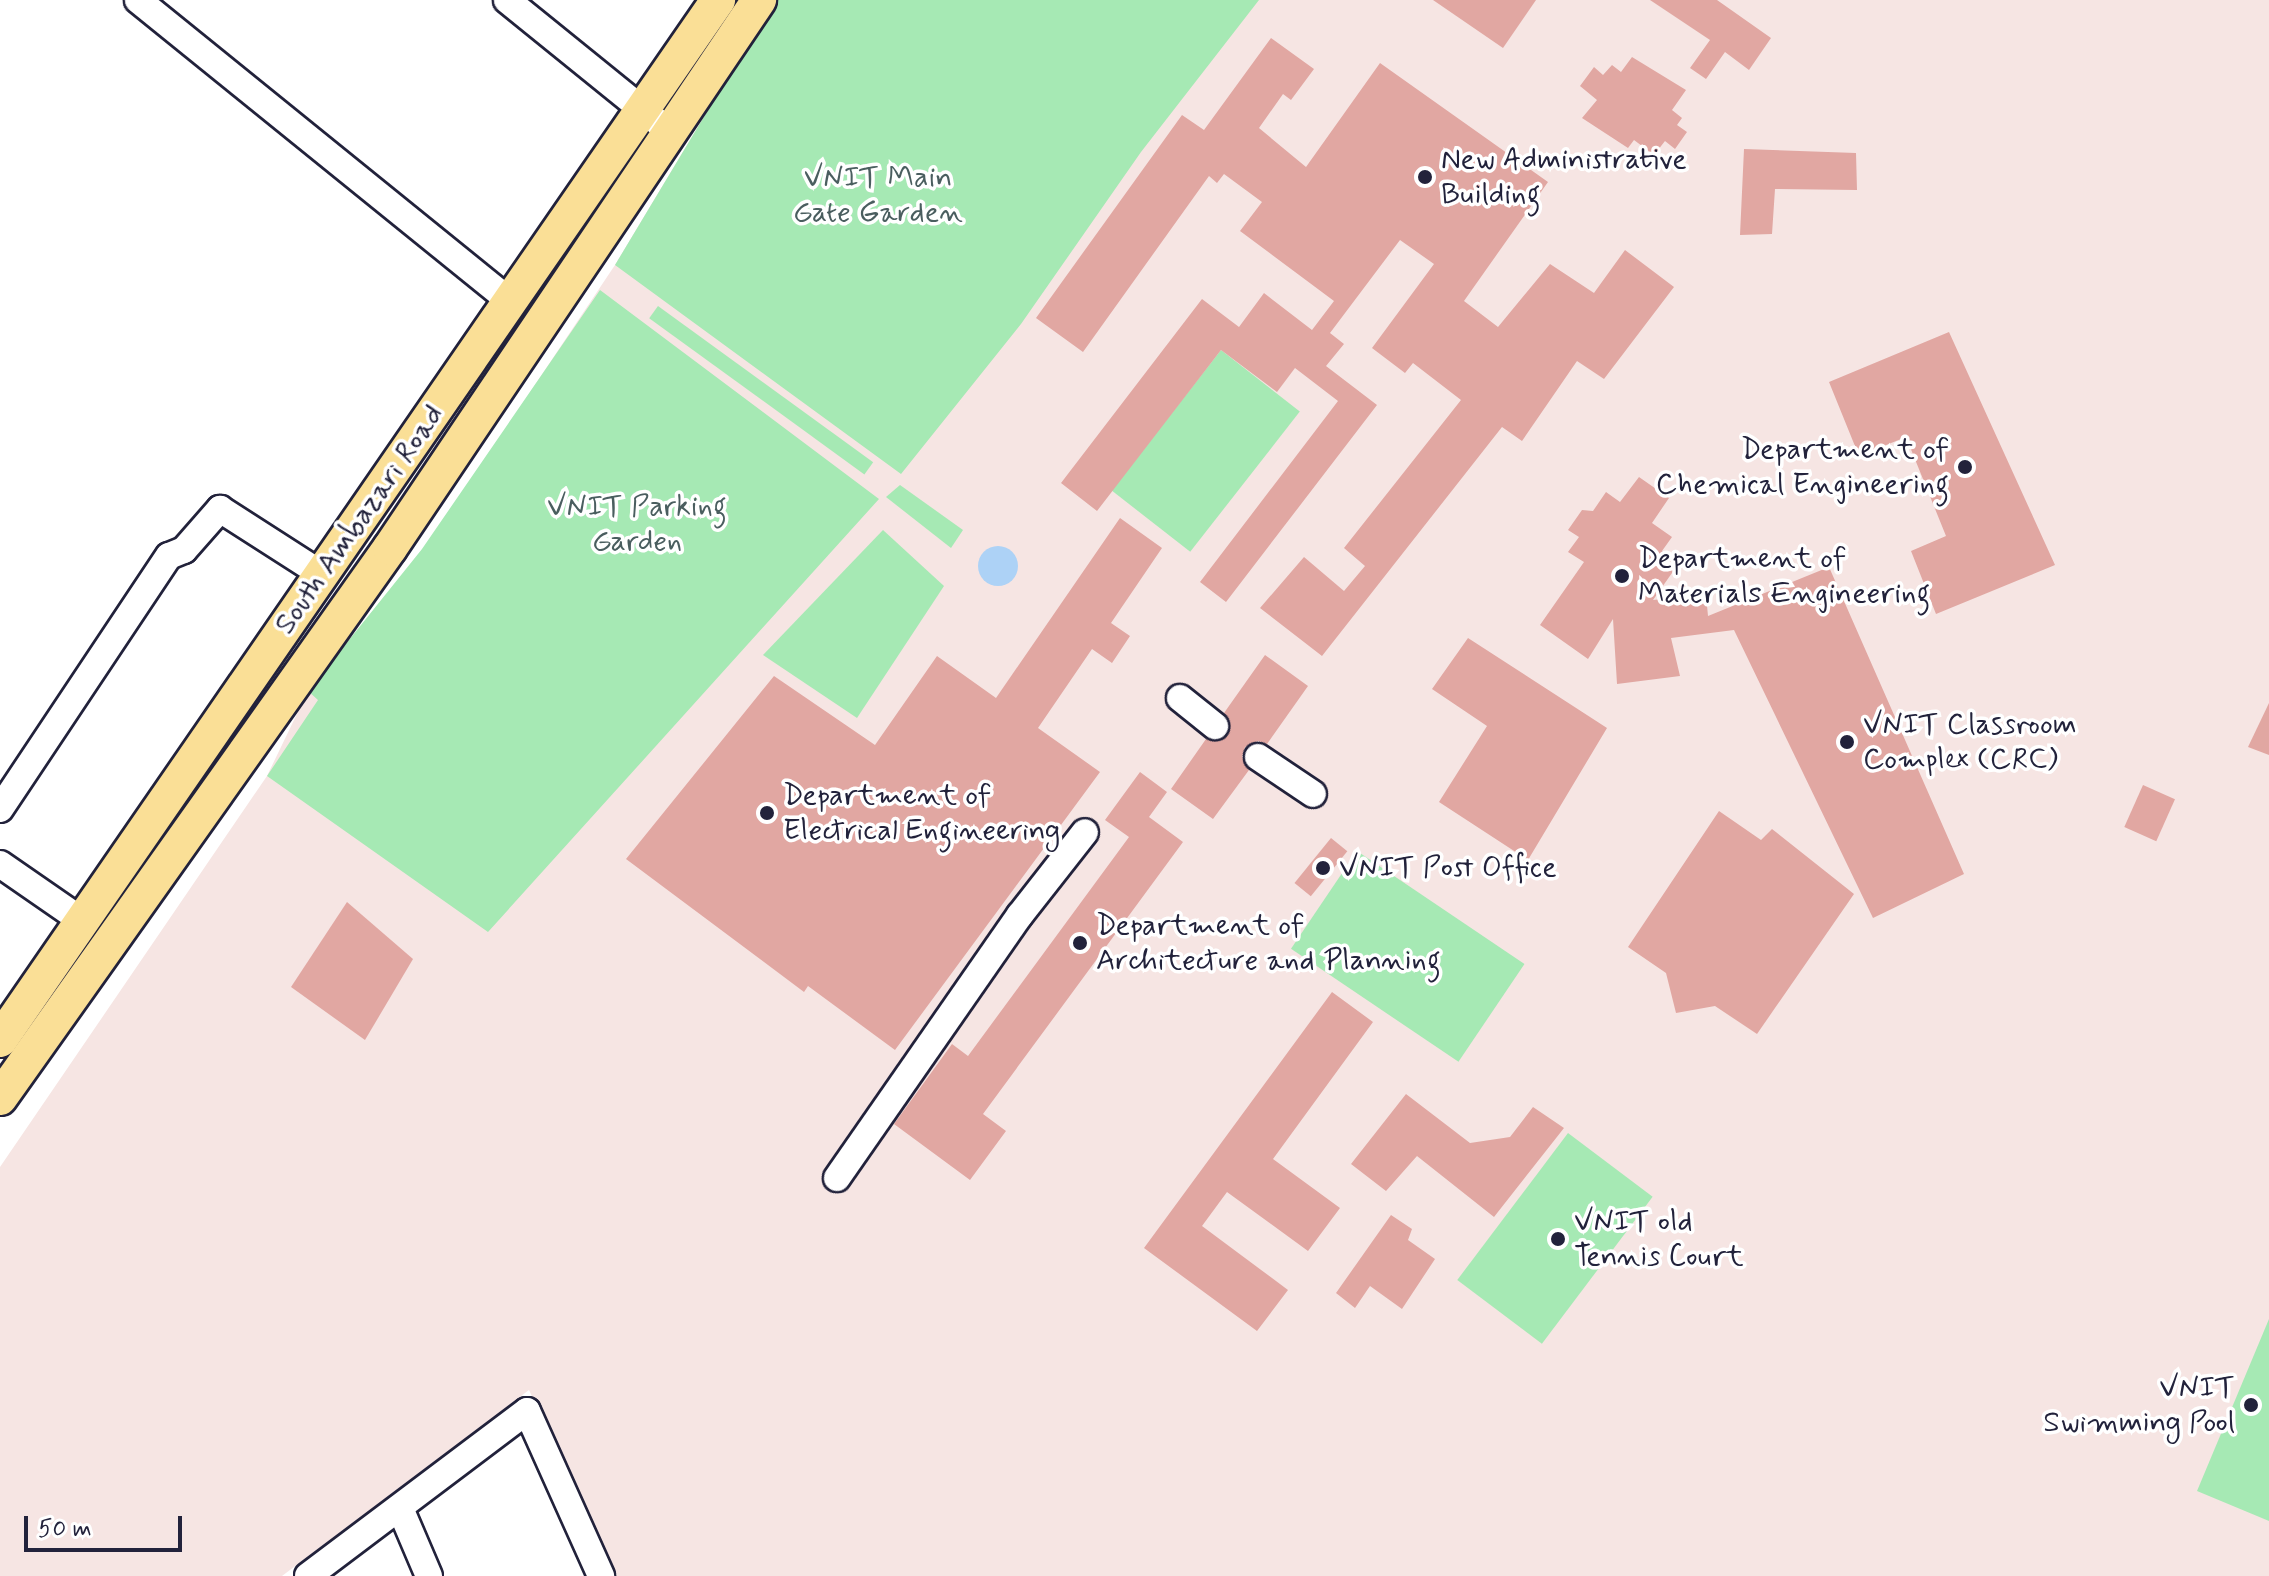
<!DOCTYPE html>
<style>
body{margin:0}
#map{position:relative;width:2269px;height:1576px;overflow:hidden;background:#fff;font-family:Mynerve,sans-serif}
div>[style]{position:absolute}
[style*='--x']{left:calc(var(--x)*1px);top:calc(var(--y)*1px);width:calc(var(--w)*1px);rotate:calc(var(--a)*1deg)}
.built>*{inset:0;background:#f6e5e3}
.green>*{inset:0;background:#a6e9b4;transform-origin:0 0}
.water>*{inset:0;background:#add2f6}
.round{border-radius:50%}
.building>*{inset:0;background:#e1a7a2;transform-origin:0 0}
.roads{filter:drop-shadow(2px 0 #22223b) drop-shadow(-2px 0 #22223b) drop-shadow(0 2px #22223b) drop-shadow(0 -2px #22223b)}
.minor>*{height:26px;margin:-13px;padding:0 13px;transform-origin:13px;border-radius:13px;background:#fff}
.major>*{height:34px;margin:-17px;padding:0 17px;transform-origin:17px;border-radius:17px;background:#fadf96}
.dots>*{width:22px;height:22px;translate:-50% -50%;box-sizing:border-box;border:4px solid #fff;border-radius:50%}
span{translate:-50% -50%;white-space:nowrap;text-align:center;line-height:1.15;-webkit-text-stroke:7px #fff;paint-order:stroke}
.poi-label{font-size:30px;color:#22223b}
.left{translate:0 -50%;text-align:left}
.right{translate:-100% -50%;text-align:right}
.park-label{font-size:30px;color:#4a5e5f}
.street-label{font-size:30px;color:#22223b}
.scale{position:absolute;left:24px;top:1516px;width:158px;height:36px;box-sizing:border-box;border:4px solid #22223b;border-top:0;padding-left:10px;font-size:24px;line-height:28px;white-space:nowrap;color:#22223b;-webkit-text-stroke:6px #fff;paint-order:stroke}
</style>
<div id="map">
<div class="built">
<i style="clip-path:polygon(774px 0,2269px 0,2269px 1576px,617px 1576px,529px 1390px,282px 1576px,0 1576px,0 1167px,267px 776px,308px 691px,436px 533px,615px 265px)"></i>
</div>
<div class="green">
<i style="clip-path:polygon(774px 0,1259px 0,1141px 152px,1021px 324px,901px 474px,615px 265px)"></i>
<i style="clip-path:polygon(600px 290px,879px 499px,488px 932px,267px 776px,318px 700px,308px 691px,422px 549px)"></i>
<i style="left:658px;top:306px;width:266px;height:15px;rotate:36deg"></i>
<i style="left:1221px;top:350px;width:100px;height:178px;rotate:38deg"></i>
<i style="clip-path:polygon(900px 485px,963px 530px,951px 548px,886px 497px)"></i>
<i style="clip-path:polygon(883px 530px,944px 586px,857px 718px,763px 655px)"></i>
<i style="left:1357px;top:851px;width:202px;height:118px;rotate:34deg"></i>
<i style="left:1568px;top:1133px;width:106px;height:184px;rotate:37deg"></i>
<i style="clip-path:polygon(2269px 1319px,2269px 1521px,2197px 1491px)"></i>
</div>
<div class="water">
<i class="round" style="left:978px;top:546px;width:40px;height:40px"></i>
</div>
<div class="building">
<i style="clip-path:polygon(1433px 0,1536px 0,1503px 48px)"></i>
<i style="clip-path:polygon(1650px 0,1717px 0,1771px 38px,1749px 70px,1725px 52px,1706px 79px,1690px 68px,1710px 40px)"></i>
<i style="clip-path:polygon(1271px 38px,1314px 69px,1291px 100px,1283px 94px,1259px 128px,1306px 167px,1380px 63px,1548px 182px,1464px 301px,1498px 327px,1550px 264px,1594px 293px,1625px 250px,1674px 287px,1604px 379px,1577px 361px,1522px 441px,1502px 427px,1322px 656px,1260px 608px,1304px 557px,1344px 591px,1365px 566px,1344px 548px,1461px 400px,1413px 363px,1405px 373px,1372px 348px,1434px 264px,1400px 240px,1330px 333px,1344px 344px,1326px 366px,1377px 405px,1226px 602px,1200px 582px,1338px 401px,1295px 368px,1277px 392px,1221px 350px,1097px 511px,1061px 483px,1202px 299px,1239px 327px,1264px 293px,1312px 330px,1334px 301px,1240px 231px,1262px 202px,1224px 174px,1217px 183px,1209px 176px,1083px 352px,1036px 318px,1182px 115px,1204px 130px)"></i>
<i style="clip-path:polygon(1632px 57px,1686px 90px,1672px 110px,1682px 118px,1677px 125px,1687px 132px,1675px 149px,1665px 141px,1654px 155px,1634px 140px,1628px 148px,1582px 118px,1597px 100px,1580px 86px,1594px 67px,1603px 75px,1612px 65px,1621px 72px)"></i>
<i style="clip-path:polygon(1744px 149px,1856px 153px,1857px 190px,1775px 189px,1772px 234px,1740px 235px)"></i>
<i style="clip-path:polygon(1949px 332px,2055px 565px,1936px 614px,1911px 551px,1946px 536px,1906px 437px,1859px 456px,1829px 382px)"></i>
<i style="clip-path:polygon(1639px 477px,1669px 498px,1652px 523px,1672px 537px,1662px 551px,1679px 563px,1653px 600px,1706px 595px,1708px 616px,1829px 567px,1964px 874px,1873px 918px,1734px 630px,1671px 638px,1680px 676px,1617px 684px,1613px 619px,1588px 659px,1540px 625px,1584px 562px,1568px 552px,1579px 537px,1568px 530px,1582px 510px,1593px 511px,1606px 492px,1620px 502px)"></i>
<i style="clip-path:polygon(1120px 518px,1162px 548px,1111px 623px,1130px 636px,1112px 663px,1092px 649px,1038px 728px,1100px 772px,895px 1050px,808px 986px,804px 992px,626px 859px,774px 676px,875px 745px,937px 656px,996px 698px)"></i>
<i style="clip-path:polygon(1468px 638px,1607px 728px,1528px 860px,1439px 802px,1487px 726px,1432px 689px)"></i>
<i style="clip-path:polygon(1265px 655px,1308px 686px,1267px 744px,1258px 741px,1245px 747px,1242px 757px,1249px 770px,1213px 819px,1171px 789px,1206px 739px,1220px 741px,1228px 735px,1230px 721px,1224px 713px)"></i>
<i style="clip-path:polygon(2269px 703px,2269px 755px,2248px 747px)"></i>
<i style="clip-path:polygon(1140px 772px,1167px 792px,1149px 817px,1183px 842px,983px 1114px,1006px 1131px,970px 1180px,894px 1124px,952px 1044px,968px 1056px,1129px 837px,1105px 820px)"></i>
<i style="left:2143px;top:785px;width:35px;height:46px;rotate:24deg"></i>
<i style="clip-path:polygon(1719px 811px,1761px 840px,1772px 829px,1854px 894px,1757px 1034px,1715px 1006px,1676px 1013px,1666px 973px,1628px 947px)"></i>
<i style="left:1331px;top:838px;width:21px;height:58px;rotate:39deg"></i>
<i style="clip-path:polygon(347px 902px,413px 959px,365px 1040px,291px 987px)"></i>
<i style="clip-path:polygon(1332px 992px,1373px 1022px,1273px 1159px,1340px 1208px,1308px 1251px,1227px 1192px,1202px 1226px,1288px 1290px,1257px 1331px,1144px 1248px)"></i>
<i style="clip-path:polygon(1406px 1094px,1470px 1143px,1510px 1137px,1533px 1107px,1564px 1128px,1494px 1217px,1417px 1156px,1386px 1191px,1351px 1164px)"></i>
<i style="clip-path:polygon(1391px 1215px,1412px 1229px,1408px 1240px,1435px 1259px,1402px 1309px,1370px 1286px,1355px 1308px,1336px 1293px)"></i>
</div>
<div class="roads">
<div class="minor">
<i style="--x:138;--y:0;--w:480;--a:39"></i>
<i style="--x:507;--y:0;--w:210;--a:39"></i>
<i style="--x:1180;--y:698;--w:45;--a:38.7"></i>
<i style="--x:1258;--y:757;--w:66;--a:33.9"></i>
<i style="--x:0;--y:809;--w:304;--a:-56.3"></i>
<i style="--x:169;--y:556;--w:16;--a:-22"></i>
<i style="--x:184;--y:550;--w:55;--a:-48.7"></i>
<i style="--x:220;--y:509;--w:122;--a:32.7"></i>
<i style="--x:0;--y:864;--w:98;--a:34.7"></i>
<i style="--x:837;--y:1178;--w:320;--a:-55.2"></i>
<i style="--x:1020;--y:915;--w:105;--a:-51.9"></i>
<i style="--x:400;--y:1508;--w:74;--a:66.9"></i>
<i style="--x:308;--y:1576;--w:274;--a:-37"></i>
<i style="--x:527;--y:1411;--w:181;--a:65.8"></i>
</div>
<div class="major">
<i style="--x:0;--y:1040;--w:1264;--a:-55.38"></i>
<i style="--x:0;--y:1098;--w:674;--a:-54.66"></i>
<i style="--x:390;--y:548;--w:661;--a:-56.05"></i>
</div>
</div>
<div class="dots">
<i style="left:1425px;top:177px;background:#22223b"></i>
<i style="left:1965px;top:467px;background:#22223b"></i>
<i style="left:1622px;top:576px;background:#22223b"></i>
<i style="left:1847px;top:742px;background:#22223b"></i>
<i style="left:767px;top:813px;background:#22223b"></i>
<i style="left:1323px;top:868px;background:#22223b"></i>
<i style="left:1080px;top:943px;background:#22223b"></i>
<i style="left:1558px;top:1239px;background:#22223b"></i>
<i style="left:2251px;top:1405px;background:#22223b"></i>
</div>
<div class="poi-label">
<span class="left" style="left:1441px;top:177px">New Administrative<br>Building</span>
<span class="right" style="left:1949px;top:467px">Department of<br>Chemical Engineering</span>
<span class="left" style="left:1638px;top:576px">Department of<br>Materials Engineering</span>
<span class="left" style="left:1863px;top:742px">VNIT Classroom<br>Complex (CRC)</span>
<span class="left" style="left:783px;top:813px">Department of<br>Electrical Engineering</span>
<span class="left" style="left:1339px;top:868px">VNIT Post Office</span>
<span class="left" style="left:1096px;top:943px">Department of<br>Architecture and Planning</span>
<span class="left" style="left:1574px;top:1239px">VNIT old<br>Tennis Court</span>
<span class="right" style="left:2235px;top:1405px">VNIT<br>Swimming Pool</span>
</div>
<div class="park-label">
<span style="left:878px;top:195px">VNIT Main<br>Gate Garden</span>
<span style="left:637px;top:524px">VNIT Parking<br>Garden</span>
</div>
<div class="street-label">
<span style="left:360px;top:520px;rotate:-55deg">South Ambazari Road</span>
</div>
<div class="scale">50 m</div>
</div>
